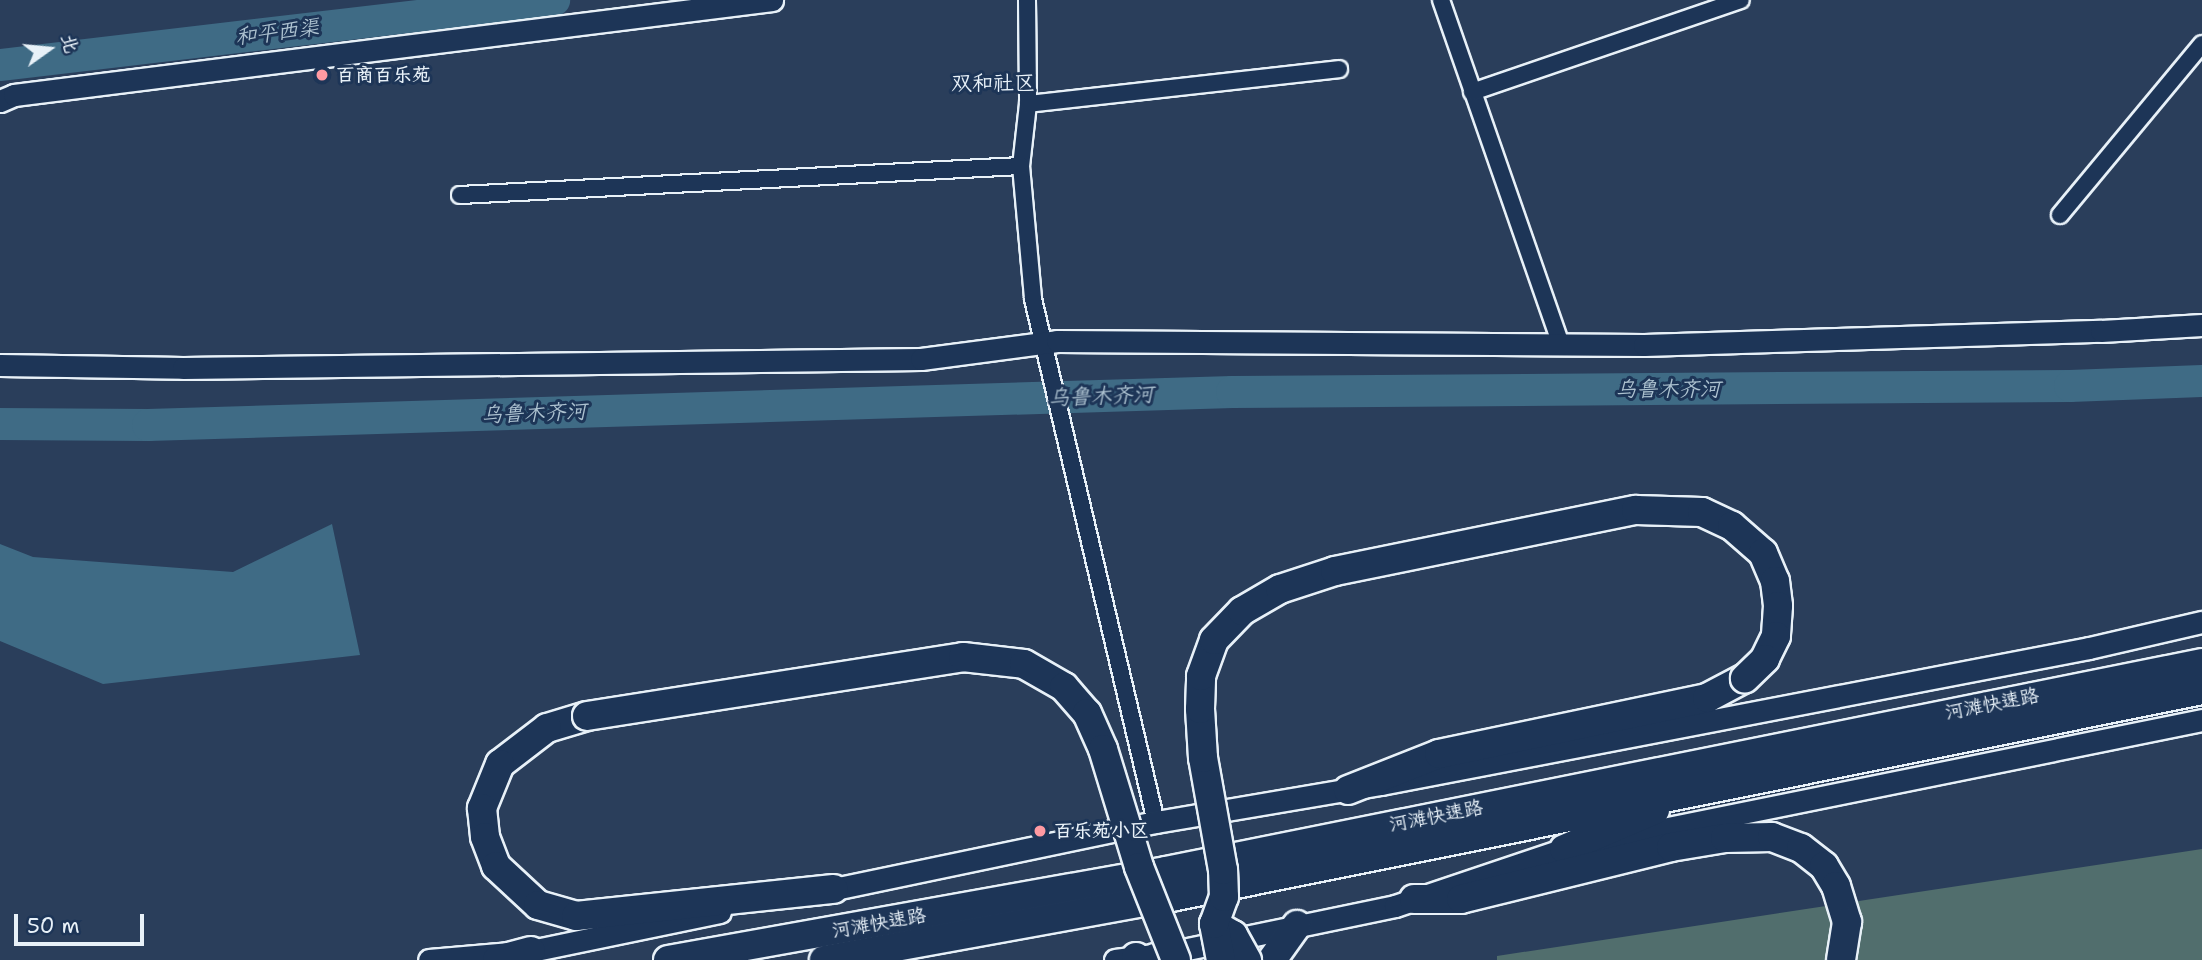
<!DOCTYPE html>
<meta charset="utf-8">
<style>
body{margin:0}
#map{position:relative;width:2202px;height:960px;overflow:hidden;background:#2a3e5b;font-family:"Shantell Sans","LXGW WenKai TC",sans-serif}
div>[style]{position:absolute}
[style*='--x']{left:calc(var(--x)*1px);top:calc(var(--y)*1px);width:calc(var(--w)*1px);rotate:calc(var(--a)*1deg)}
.green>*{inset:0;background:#516e6d}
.water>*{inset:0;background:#3f6b85}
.river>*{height:32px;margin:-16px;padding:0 16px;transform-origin:16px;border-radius:16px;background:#3f6b85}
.roads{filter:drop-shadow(2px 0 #e8f1f8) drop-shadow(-2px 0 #e8f1f8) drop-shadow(0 2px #e8f1f8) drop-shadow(0 -2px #e8f1f8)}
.minor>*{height:16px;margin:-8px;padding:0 8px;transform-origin:8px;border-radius:8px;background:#1d3557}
.tertiary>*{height:21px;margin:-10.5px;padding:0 10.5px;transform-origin:10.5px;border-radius:10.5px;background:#1d3557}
.secondary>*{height:23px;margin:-11.5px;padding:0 11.5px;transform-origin:11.5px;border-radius:11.5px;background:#1d3557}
.trunk>*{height:28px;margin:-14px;padding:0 14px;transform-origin:14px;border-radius:14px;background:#1d3557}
.bridges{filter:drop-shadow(2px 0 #e8f1f8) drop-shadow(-2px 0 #e8f1f8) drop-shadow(0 2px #e8f1f8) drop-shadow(0 -2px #e8f1f8)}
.trunk-bridge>*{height:28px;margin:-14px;padding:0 14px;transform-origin:14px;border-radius:14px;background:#1d3557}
.dots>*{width:19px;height:19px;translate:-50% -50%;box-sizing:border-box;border:4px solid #1d3557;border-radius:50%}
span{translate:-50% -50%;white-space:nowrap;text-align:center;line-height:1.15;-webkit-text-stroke:6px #1d3557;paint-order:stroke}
.poi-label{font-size:19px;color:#e8f1f8;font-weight:700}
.left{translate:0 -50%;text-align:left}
.street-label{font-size:19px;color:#e8f1f8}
.water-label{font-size:21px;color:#adc2d0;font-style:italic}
.neighbourhood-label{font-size:21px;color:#e8f1f8}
.north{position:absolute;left:14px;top:14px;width:70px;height:70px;-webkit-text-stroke:5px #1d3557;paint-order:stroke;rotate:75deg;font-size:19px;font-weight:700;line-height:28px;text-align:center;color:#e8f1f8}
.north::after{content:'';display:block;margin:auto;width:24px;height:32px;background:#e8f1f8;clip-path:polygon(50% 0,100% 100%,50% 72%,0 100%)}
.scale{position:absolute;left:14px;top:914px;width:130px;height:32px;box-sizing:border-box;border:4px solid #e8f1f8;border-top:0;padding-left:9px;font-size:21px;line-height:24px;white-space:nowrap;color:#e8f1f8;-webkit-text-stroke:5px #1d3557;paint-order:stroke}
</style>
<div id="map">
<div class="green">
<i style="clip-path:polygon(2202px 849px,2202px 960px,1497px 960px,1497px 956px)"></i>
</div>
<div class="water">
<i style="clip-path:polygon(332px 524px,360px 655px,103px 684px,0 641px,0 544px,33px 557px,233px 572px)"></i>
</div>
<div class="river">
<i style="--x:0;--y:65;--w:558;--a:-6.69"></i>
<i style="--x:0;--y:424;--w:148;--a:0.4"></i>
<i style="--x:148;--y:425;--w:1085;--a:-1.74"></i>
<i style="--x:1232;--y:392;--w:838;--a:-0.41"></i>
<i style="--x:2070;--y:386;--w:132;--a:-2.2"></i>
</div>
<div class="roads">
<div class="minor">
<i style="--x:1027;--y:0;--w:104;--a:89.4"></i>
<i style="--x:1028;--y:104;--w:62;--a:96.4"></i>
<i style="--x:1021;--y:166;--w:134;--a:84.8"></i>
<i style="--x:1033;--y:299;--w:537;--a:76.77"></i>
<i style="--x:1441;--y:0;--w:365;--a:70.8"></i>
<i style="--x:1472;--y:92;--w:284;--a:-18.9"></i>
<i style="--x:1028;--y:104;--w:313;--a:-6.4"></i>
<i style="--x:460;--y:195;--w:562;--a:-2.96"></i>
<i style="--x:2060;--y:215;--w:222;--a:-50.3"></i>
</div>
<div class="tertiary">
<i style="--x:0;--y:101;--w:15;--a:-23"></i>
<i style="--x:14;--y:95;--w:764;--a:-7.14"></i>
<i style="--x:0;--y:365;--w:183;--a:0.9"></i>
<i style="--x:183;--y:368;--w:738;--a:-0.7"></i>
<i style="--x:921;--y:359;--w:137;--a:-7.5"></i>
<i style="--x:1057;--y:341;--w:587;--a:0.39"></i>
<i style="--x:1644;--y:345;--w:457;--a:-1.8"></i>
<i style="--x:2101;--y:331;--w:101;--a:-3.4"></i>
<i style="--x:820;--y:892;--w:343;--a:-11.8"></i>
<i style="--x:1156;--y:822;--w:228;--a:-9.6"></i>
<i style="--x:1381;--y:784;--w:721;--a:-10.87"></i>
<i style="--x:2089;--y:648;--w:116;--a:-13"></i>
<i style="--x:429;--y:960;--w:102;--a:-5"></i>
<i style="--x:531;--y:951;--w:193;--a:-11.7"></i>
<i style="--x:1115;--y:960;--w:53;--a:-7.5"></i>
<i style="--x:1168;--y:953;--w:232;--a:-11.7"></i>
<i style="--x:1395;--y:906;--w:178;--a:-18.6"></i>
<i style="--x:1564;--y:849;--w:651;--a:-11.43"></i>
</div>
<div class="secondary">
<i style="--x:1154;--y:955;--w:7;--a:45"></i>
</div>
<div class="trunk">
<i style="--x:587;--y:716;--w:42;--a:163.3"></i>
<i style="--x:547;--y:728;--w:59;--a:142.5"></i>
<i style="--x:500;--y:764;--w:48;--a:112.2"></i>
<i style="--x:482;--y:808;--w:29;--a:84"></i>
<i style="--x:485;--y:837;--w:31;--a:69"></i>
<i style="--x:496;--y:866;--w:57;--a:42.9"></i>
<i style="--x:538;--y:905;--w:40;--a:16"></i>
<i style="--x:576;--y:916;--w:259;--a:-6"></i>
<i style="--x:1348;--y:790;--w:98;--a:-21.6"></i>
<i style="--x:1439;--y:754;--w:274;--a:-11.8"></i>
<i style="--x:1707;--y:698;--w:43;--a:-27.8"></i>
<i style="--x:1564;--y:849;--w:99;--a:-23.2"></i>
<i style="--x:1414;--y:899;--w:47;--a:0"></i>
<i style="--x:1461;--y:899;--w:216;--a:-13.9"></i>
<i style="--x:1671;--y:847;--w:55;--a:-9.5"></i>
<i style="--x:1725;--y:838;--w:47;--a:-1.2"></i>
<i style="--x:1772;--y:837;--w:31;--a:21"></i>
<i style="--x:1801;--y:848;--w:29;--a:38"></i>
<i style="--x:1824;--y:866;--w:23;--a:59"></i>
<i style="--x:1836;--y:886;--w:38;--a:73"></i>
<i style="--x:1847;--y:922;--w:38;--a:99"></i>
<i style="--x:1136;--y:957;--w:4;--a:45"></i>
<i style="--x:497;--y:960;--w:35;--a:-15"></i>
<i style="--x:668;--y:960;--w:506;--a:-10.13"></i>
<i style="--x:1166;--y:871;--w:1057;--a:-11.35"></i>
<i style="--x:824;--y:960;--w:353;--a:-10.3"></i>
<i style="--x:1171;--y:897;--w:1052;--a:-11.35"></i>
<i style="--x:1272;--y:960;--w:43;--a:-54.5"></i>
</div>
</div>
<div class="bridges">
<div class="trunk-bridge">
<i style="--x:587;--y:716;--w:381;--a:-8.9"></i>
<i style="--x:963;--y:657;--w:61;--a:6.5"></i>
<i style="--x:1024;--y:664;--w:46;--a:29.9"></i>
<i style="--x:1064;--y:687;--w:35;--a:49"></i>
<i style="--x:1087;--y:713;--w:39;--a:66"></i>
<i style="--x:1103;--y:749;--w:123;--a:73"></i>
<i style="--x:1139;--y:867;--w:100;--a:68.3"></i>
<i style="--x:1214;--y:924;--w:22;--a:30"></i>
<i style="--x:1233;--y:935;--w:29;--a:61"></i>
<i style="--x:1221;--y:960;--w:37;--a:-101"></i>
<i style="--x:1214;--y:924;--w:29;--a:-70"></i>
<i style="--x:1224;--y:897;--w:27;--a:-92"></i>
<i style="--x:1223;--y:870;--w:114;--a:-100.1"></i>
<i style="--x:1203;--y:758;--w:49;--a:-93.5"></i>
<i style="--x:1200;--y:709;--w:33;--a:-88"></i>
<i style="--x:1201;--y:676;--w:38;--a:-70"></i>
<i style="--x:1214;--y:640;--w:40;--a:-46"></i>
<i style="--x:1242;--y:611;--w:44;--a:-30.1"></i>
<i style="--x:1280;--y:589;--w:58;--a:-18.1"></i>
<i style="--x:1335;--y:571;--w:307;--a:-11.5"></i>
<i style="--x:1636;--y:510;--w:66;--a:1.7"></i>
<i style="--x:1702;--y:512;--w:33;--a:25"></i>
<i style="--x:1732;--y:526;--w:41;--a:41.1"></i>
<i style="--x:1763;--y:553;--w:30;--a:67"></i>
<i style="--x:1775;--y:581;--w:25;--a:83"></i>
<i style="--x:1778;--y:606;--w:30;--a:94"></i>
<i style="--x:1776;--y:636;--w:25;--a:116"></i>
<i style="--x:1765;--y:659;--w:28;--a:136"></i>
</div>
</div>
<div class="dots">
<i style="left:322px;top:75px;background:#ff9aa2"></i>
<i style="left:1040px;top:831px;background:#ff9aa2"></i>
</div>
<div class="poi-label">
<span class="left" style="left:336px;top:75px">百商百乐苑</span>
<span class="left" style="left:1054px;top:831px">百乐苑小区</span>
</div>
<div class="street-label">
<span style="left:1992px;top:704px;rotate:-11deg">河滩快速路</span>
<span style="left:1436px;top:816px;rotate:-11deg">河滩快速路</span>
<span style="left:879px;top:923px;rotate:-10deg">河滩快速路</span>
</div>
<div class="water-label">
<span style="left:277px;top:32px;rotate:-7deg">和平西渠</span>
<span style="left:1668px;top:389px">乌鲁木齐河</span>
<span style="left:1101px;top:396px;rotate:-2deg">乌鲁木齐河</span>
<span style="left:534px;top:413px;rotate:-2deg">乌鲁木齐河</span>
</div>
<div class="neighbourhood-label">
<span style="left:993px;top:83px">双和社区</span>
</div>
<div class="north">北</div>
<div class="scale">50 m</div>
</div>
